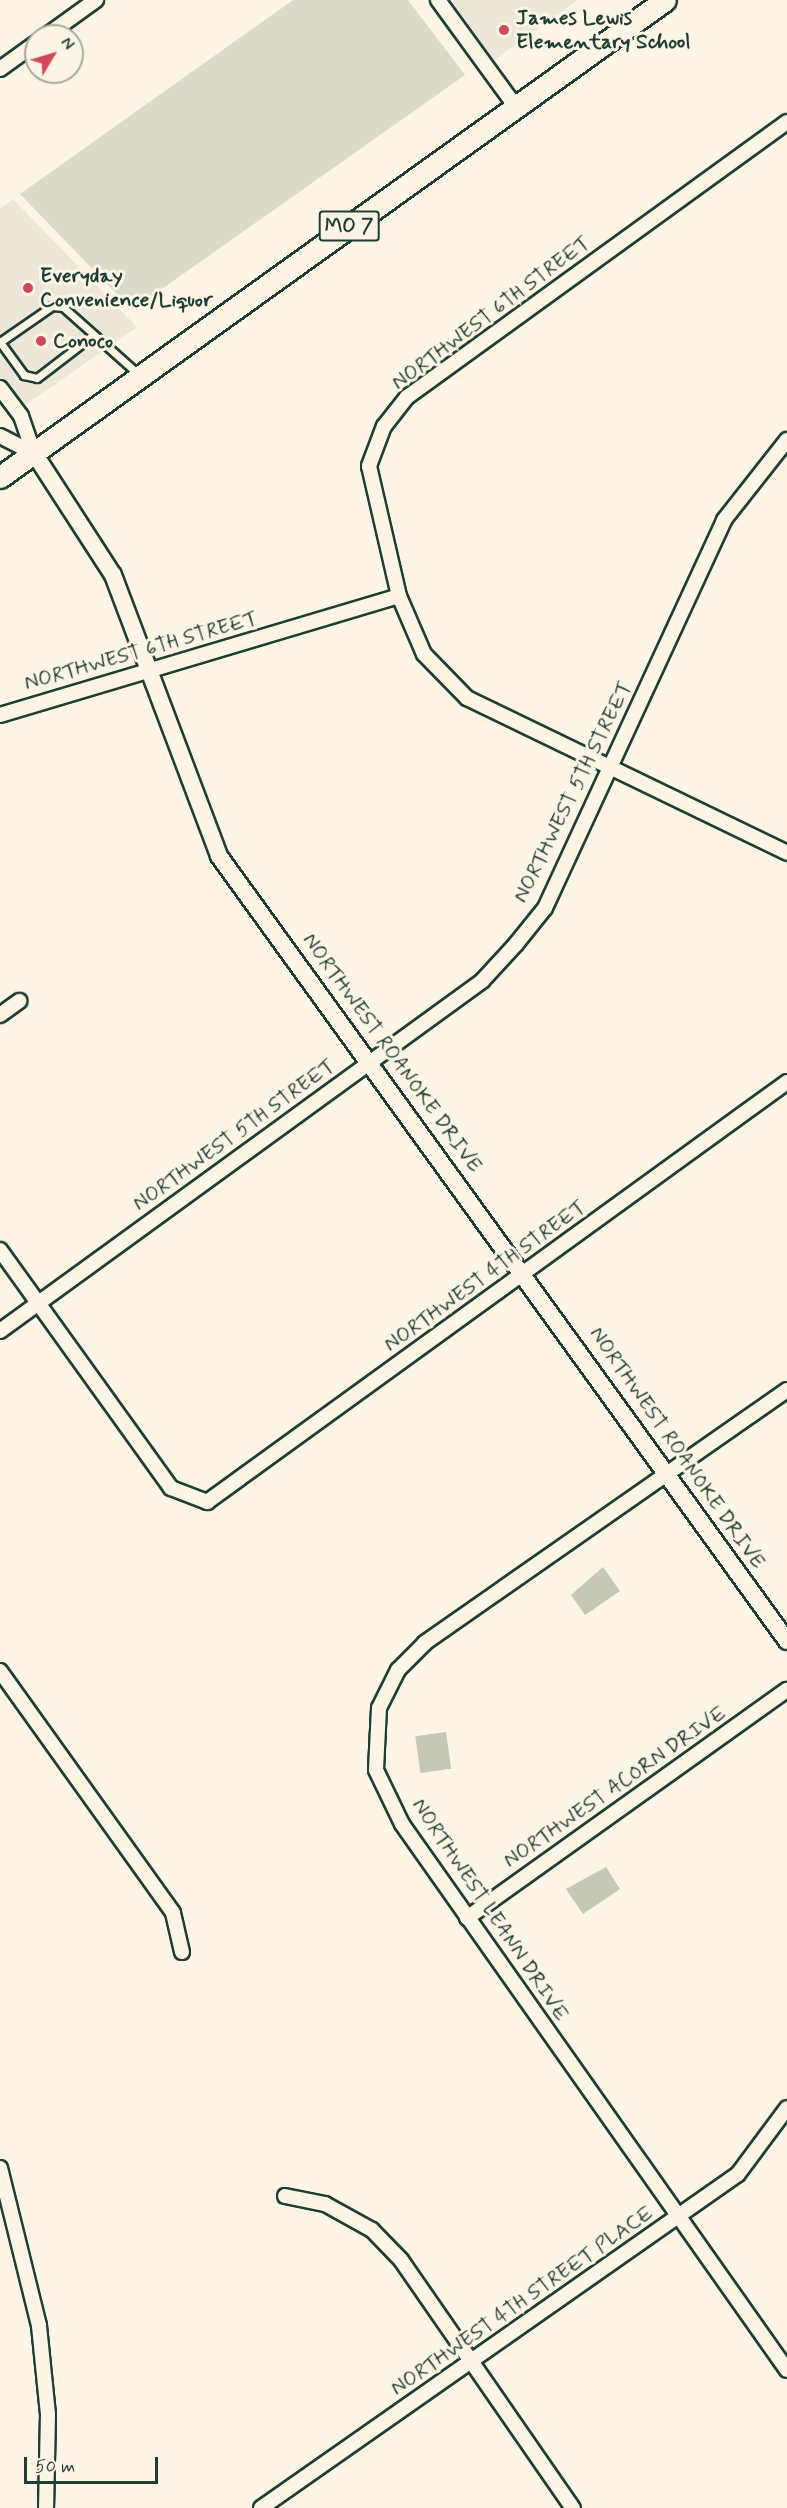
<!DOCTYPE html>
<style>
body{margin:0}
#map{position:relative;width:787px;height:2508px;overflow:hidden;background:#fcf5e5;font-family:Mynerve,sans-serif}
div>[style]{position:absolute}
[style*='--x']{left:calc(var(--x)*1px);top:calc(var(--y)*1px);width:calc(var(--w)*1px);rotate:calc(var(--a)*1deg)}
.built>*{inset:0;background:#ece7d8}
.green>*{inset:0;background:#dcdacc}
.building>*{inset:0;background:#c5c7b9;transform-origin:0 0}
.roads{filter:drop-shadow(2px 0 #1f3d34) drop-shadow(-2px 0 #1f3d34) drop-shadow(0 2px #1f3d34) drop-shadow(0 -2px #1f3d34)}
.service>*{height:7px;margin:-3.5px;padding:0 3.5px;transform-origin:3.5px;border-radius:3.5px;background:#fcf5e5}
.minor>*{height:14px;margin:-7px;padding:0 7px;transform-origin:7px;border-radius:7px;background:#fcf5e5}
.tertiary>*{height:16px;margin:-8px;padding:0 8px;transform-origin:8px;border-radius:8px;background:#fcf5e5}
.primary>*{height:21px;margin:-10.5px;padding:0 10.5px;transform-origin:10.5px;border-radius:10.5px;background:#fcf5e5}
.dots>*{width:16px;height:16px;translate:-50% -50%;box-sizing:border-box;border:3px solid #fcf5e5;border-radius:50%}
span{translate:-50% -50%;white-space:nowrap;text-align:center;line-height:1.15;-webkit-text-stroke:6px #fcf5e5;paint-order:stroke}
.shield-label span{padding:2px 4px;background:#fcf5e5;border:2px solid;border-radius:4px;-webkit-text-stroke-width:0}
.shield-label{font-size:20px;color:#1f3d34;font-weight:700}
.poi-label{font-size:21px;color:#1f3d34;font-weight:700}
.left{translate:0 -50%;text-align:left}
.street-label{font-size:21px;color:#1f3d34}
.north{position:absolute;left:24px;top:24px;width:60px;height:60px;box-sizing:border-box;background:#fcf5e5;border:2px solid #a4ab9e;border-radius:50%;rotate:52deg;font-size:16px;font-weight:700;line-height:24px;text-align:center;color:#1f3d34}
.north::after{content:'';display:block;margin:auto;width:21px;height:27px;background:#d1495b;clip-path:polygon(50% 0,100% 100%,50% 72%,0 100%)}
.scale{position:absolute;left:24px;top:2457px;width:134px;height:27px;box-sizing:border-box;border:3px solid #1f3d34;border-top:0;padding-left:8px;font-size:18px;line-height:21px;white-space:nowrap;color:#1f3d34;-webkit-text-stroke:4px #fcf5e5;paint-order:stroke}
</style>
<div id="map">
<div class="built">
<i style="clip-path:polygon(451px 0,578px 0,494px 60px)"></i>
<i style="clip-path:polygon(13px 199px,137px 327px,24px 406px,0 377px,0 209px)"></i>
</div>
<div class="green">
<i style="clip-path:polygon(293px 0,408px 0,465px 75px,132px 310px,20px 194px)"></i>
</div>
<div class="building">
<i style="clip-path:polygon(603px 1567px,620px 1591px,585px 1615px,571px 1595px)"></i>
<i style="left:446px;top:1732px;width:37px;height:31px;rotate:82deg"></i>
<i style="clip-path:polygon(606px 1867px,620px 1889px,583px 1914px,566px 1889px)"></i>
</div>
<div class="roads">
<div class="service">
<i style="--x:0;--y:342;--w:63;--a:-34.7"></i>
<i style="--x:52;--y:306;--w:11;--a:5"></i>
<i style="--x:63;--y:307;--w:99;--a:41.7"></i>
<i style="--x:0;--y:342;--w:41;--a:54"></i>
<i style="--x:24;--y:375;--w:13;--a:13"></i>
<i style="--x:37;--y:378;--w:71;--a:-37.5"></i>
</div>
<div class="minor">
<i style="--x:438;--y:0;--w:132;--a:53.9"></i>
<i style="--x:46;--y:36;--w:62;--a:-35.8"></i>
<i style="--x:0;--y:69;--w:44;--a:-35.8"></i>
<i style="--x:787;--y:122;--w:469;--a:144.1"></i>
<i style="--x:407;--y:397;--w:37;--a:128"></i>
<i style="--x:384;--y:426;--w:43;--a:110.6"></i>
<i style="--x:369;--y:466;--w:133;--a:77"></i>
<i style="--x:399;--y:596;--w:63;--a:66.7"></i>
<i style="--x:424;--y:654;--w:62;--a:45.7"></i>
<i style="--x:467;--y:698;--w:356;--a:25.8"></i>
<i style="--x:0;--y:388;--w:35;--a:53"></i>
<i style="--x:21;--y:416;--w:39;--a:71"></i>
<i style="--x:0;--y:436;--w:38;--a:27"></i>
<i style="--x:0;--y:715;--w:416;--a:-16.6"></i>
<i style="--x:0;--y:1015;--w:24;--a:-36"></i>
<i style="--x:0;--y:1250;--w:293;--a:54.3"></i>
<i style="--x:171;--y:1488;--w:39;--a:21"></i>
<i style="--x:207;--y:1502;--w:716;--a:-35.91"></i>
<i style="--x:0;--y:1331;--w:596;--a:-35.98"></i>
<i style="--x:482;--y:981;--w:50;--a:-47.4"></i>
<i style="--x:516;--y:944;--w:46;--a:-51.1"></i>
<i style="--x:545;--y:908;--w:427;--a:-65.2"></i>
<i style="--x:724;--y:520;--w:102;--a:-51.8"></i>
<i style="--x:787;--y:1390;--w:442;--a:145.1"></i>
<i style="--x:425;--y:1643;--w:38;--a:135"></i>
<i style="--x:398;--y:1670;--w:42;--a:116.6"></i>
<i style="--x:379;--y:1708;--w:62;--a:92.8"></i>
<i style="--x:376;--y:1770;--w:60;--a:64.3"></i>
<i style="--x:402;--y:1824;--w:668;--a:54.81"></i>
<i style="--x:0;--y:1671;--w:297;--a:54.4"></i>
<i style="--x:173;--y:1913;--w:40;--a:77"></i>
<i style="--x:467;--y:1918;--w:393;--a:-35.5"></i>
<i style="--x:0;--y:2168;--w:163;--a:76.1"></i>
<i style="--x:39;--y:2326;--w:88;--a:84.2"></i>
<i style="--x:48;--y:2414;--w:94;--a:91.2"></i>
<i style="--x:285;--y:2196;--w:41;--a:11.3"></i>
<i style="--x:325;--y:2204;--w:54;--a:29"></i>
<i style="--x:372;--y:2230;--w:42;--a:46"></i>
<i style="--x:401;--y:2260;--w:302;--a:55.3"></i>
<i style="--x:261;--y:2508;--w:582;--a:-35"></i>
<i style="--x:738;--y:2174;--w:82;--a:-53.4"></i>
</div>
<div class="tertiary">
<i style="--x:34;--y:453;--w:145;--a:57.1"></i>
<i style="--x:113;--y:575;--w:300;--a:69.3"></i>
<i style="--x:219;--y:856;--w:969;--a:54.11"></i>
</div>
<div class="primary">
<i style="--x:0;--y:477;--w:818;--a:-35.65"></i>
</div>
</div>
<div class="dots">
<i style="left:504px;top:30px;background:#d1495b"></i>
<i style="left:28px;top:288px;background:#d1495b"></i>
<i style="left:41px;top:341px;background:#d1495b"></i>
</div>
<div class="shield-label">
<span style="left:349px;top:226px">MO 7</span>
</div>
<div class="poi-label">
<span class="left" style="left:516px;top:30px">James Lewis<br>Elementary School</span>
<span class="left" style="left:40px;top:288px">Everyday<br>Convenience/Liquor</span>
<span class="left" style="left:53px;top:341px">Conoco</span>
</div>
<div class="street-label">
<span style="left:491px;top:313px;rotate:-37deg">NORTHWEST 6TH STREET</span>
<span style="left:141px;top:651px;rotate:-16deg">NORTHWEST 6TH STREET</span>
<span style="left:573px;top:792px;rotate:-64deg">NORTHWEST 5TH STREET</span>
<span style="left:392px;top:1053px;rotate:54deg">NORTHWEST ROANOKE DRIVE</span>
<span style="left:234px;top:1135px;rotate:-36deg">NORTHWEST 5TH STREET</span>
<span style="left:485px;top:1276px;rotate:-36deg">NORTHWEST 4TH STREET</span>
<span style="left:677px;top:1448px;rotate:55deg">NORTHWEST ROANOKE DRIVE</span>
<span style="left:615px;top:1787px;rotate:-35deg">NORTHWEST ACORN DRIVE</span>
<span style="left:490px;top:1910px;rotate:56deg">NORTHWEST LEANN DRIVE</span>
<span style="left:522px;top:2301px;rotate:-35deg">NORTHWEST 4TH STREET PLACE</span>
</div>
<div class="north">N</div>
<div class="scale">50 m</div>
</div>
